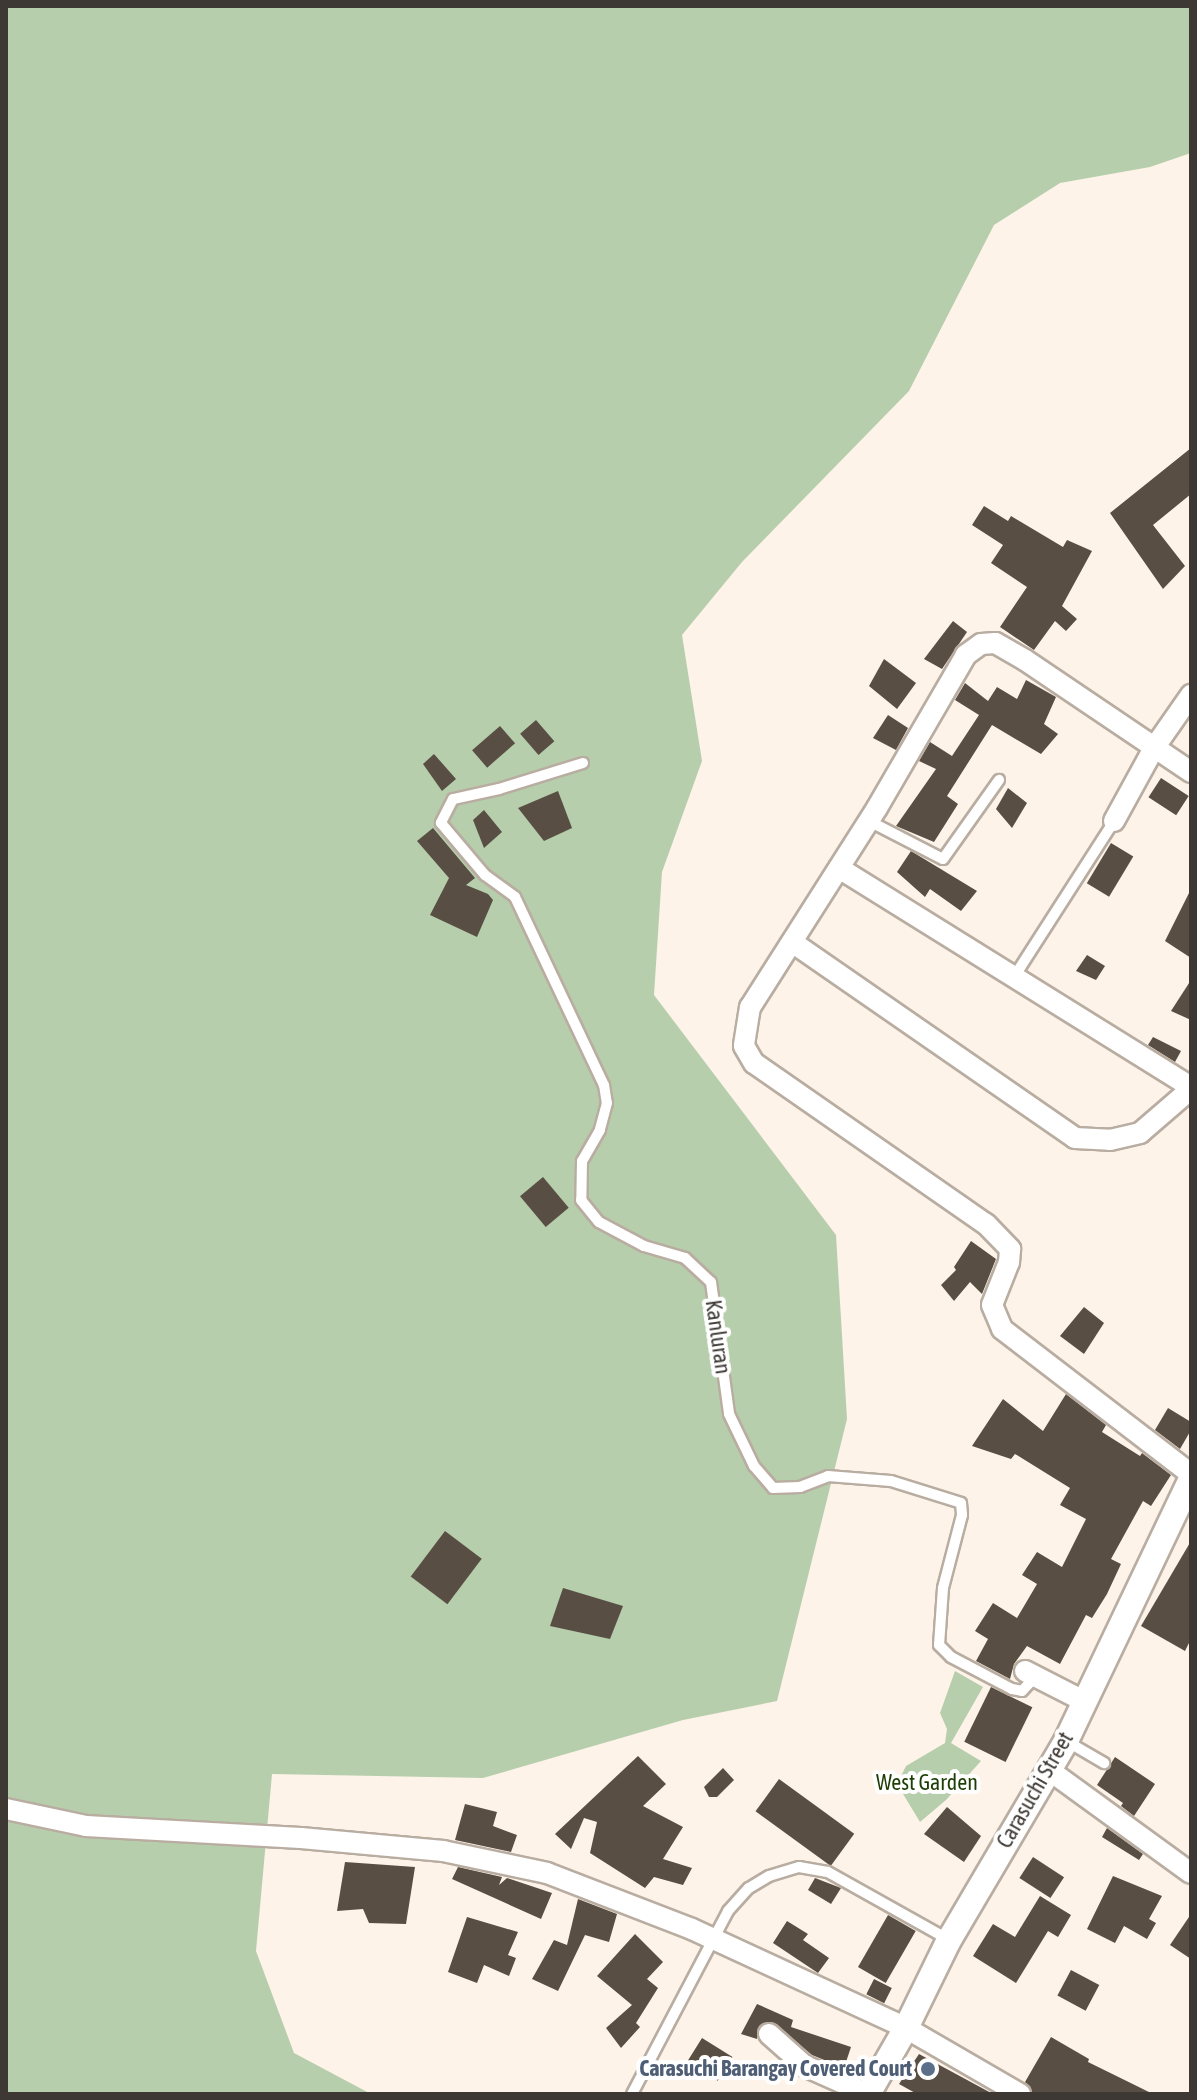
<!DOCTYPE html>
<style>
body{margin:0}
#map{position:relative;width:1197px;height:2100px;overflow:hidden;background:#fdf3e9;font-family:"Asap Condensed",sans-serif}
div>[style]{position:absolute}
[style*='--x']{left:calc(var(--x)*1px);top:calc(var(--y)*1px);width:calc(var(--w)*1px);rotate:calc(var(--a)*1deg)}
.green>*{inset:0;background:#b7ceac}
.building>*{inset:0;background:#594e44;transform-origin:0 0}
.roads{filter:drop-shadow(2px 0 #b9ada1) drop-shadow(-2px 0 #b9ada1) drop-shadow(0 2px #b9ada1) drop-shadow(0 -2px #b9ada1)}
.service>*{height:10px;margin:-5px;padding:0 5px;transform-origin:5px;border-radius:5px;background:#fff}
.minor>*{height:20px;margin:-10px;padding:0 10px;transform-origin:10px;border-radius:10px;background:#fff}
.tertiary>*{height:24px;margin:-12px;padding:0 12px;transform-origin:12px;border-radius:12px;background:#fff}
.dots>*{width:22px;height:22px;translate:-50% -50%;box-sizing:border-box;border:4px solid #fff;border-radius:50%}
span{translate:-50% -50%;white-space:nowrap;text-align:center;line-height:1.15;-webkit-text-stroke:8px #fff;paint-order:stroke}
.street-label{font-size:22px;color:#3d3833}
.park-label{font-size:22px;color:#1d3e04}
.service-label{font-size:22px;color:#4e5e75;font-weight:700}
.right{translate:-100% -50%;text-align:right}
.frame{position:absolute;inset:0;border:8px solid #3d3833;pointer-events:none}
</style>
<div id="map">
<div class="green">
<i style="clip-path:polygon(6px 6px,1191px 6px,1191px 153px,1150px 167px,1060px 183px,994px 225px,909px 391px,742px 562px,682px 635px,702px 761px,662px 872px,654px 995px,836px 1235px,847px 1419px,777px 1701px,683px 1720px,483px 1778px,272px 1774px,256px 1951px,294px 2053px,371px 2094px,6px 2094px)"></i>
<i style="clip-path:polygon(955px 1671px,983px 1687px,951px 1743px,981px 1761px,946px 1800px,920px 1822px,897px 1784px,906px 1766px,945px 1743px,947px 1729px,940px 1713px)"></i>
</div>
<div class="building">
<i style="clip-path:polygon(1191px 448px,1191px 494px,1153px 525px,1185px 566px,1163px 589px,1110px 513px)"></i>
<i style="clip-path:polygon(984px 506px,1008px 521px,1011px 516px,1063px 547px,1067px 540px,1092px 551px,1062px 606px,1077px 619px,1066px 631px,1055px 621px,1034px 650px,1000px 627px,1027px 587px,991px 563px,1003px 545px,972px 525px)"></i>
<i style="clip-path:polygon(953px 621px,967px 632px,942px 669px,924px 659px)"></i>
<i style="clip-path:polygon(884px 659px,916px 683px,897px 709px,869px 686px)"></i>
<i style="clip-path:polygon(1026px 680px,1056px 697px,1044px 724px,1058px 734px,1041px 754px,992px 725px,947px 796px,958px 804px,934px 842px,896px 826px,936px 769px,919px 761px,930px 742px,952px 756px,979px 715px,955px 700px,965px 683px,988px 701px,997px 687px,1017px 699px)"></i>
<i style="clip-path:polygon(888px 715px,908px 728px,896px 750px,873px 738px)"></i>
<i style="left:536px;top:720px;width:28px;height:21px;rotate:49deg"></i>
<i style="left:500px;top:726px;width:23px;height:37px;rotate:49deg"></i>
<i style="clip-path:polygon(434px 754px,456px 779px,442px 791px,423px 764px)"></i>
<i style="left:1161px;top:778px;width:33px;height:23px;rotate:33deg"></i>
<i style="clip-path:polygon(1008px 788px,1027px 803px,1012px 828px,996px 809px)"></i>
<i style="clip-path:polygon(558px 791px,572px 828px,544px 841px,518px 808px)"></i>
<i style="clip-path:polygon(484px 810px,502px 832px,484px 848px,473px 820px)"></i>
<i style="clip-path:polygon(433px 828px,475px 878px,466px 885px,488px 894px,493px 900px,477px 937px,430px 915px,449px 878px,417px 841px)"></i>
<i style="left:1111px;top:843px;width:26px;height:47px;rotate:31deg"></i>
<i style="clip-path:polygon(911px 851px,977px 891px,961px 911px,930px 889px,925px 897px,897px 872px)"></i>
<i style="clip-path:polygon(1191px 889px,1191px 958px,1165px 941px)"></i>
<i style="clip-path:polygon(1087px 955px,1105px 966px,1096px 980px,1076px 971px)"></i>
<i style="clip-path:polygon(1191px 980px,1191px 1020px,1171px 1011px)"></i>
<i style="clip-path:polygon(1153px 1037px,1181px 1051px,1175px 1062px,1148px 1045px)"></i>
<i style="left:543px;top:1177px;width:40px;height:30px;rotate:50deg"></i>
<i style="clip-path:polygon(971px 1241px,996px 1259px,982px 1294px,970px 1282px,954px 1301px,941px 1285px,956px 1270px,954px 1267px)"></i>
<i style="clip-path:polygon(1084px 1307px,1104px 1323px,1084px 1354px,1060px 1336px)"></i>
<i style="clip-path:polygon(1066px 1394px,1106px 1425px,1102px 1432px,1140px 1456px,1142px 1453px,1171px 1475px,1151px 1506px,1143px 1501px,1111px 1559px,1121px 1564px,1107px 1594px,1092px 1618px,1086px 1615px,1060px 1664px,1027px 1646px,1014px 1664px,1010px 1679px,976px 1661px,988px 1639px,975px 1631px,993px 1603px,1017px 1618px,1037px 1584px,1022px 1575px,1037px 1552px,1062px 1567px,1086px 1519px,1060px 1505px,1070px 1488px,1015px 1454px,1011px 1459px,972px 1446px,1003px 1399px,1043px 1431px)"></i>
<i style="clip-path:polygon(1168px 1408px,1191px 1422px,1191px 1430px,1180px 1449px,1155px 1430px)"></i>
<i style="left:445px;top:1531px;width:46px;height:57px;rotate:37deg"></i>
<i style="clip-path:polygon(1191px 1541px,1191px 1639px,1185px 1651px,1141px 1626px)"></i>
<i style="clip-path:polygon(563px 1588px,623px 1606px,610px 1639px,550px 1626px)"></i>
<i style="left:991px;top:1687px;width:46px;height:61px;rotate:26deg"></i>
<i style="clip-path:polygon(638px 1756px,666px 1784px,643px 1806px,683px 1827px,663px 1859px,692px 1868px,683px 1885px,654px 1877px,645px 1888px,590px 1853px,597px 1822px,584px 1818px,571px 1849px,555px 1834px)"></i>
<i style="clip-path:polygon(1115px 1757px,1155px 1784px,1134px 1816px,1121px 1806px,1123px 1803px,1097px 1785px)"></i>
<i style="clip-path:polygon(723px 1768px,734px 1780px,717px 1797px,709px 1797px,704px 1787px)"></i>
<i style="left:779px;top:1779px;width:93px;height:40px;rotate:36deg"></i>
<i style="clip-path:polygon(465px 1804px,497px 1812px,493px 1826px,517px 1835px,511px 1852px,455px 1840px)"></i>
<i style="clip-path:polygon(947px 1807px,981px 1836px,964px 1862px,924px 1834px)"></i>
<i style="clip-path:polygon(1107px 1828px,1143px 1854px,1139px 1860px,1102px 1837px)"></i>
<i style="left:1033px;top:1857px;width:37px;height:25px;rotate:33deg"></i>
<i style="clip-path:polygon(345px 1862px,415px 1867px,406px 1924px,369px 1923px,363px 1909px,337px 1911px)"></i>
<i style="clip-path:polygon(458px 1867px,502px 1877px,499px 1885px,507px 1878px,552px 1893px,541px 1919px,452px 1879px)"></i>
<i style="clip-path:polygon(1113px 1876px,1162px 1896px,1149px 1919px,1156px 1923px,1147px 1939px,1124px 1926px,1115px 1943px,1087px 1929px)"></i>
<i style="clip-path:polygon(815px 1878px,841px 1888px,831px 1904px,808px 1890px)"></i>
<i style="clip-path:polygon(1040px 1896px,1071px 1915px,1058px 1937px,1048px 1931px,1016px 1983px,973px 1956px,993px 1924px,1015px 1937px)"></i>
<i style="clip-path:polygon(578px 1899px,617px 1914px,609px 1942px,585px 1935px,558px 1991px,532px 1979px,554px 1940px,567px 1945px)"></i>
<i style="clip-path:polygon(1191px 1914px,1191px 1959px,1170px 1945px)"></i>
<i style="left:888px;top:1915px;width:32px;height:60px;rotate:30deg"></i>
<i style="clip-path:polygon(467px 1917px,518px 1932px,508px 1955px,516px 1958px,509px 1976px,484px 1965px,477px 1983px,448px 1972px)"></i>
<i style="clip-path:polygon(787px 1921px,808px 1934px,803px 1940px,829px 1958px,818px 1973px,773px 1943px)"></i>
<i style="clip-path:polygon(635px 1934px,663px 1962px,647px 1979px,658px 1988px,636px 2023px,640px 2027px,621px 2048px,606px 2028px,632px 2005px,597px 1976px)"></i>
<i style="left:1071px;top:1970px;width:32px;height:29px;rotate:28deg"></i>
<i style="left:874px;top:1979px;width:20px;height:17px;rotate:27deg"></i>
<i style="clip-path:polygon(757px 2004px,793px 2020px,791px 2027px,851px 2047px,844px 2068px,812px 2055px,772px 2022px,759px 2026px,757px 2039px,741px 2034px)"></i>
<i style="clip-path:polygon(1051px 2037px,1089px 2059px,1088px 2062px,1153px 2094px,1033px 2094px,1025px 2082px)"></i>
<i style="left:702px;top:2038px;width:36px;height:28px;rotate:32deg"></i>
<i style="clip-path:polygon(919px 2054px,993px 2094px,917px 2094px,899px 2084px)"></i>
</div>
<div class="roads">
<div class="service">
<i style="--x:583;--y:763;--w:88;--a:162.8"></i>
<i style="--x:499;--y:789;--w:47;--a:167.7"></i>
<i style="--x:453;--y:799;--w:27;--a:117"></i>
<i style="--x:441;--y:823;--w:68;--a:49.8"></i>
<i style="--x:485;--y:875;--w:37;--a:36"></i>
<i style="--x:515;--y:897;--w:208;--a:64.7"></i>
<i style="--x:604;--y:1085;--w:18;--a:81"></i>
<i style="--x:607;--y:1103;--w:28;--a:105"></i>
<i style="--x:600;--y:1130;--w:36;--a:120"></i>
<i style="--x:582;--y:1161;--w:39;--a:91"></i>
<i style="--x:581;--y:1200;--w:28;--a:51"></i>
<i style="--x:599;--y:1222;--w:51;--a:28.1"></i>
<i style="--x:644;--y:1246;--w:43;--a:16.3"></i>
<i style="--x:685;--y:1258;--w:35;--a:43"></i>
<i style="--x:711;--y:1282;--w:133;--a:82.2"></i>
<i style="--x:729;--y:1414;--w:58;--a:64.3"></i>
<i style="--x:754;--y:1466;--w:29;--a:49"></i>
<i style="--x:773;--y:1488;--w:27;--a:-2"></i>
<i style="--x:800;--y:1487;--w:30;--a:-21"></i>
<i style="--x:828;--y:1476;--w:63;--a:4.5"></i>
<i style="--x:891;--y:1481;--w:73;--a:17.4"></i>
<i style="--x:961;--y:1503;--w:12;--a:85"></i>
<i style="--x:962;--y:1515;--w:75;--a:104.6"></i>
<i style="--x:943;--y:1588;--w:57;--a:94"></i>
<i style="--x:939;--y:1645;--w:17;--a:45"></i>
<i style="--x:951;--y:1657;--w:69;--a:27.7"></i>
<i style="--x:1012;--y:1689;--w:10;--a:11"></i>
<i style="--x:1022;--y:1691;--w:18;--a:-47"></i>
<i style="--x:869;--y:821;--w:83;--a:27.2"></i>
<i style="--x:943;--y:859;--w:97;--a:-54.7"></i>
<i style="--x:1014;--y:977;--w:185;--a:-57.3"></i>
<i style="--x:1068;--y:1742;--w:42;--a:30.3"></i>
<i style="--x:632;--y:2094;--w:207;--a:-62.3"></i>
<i style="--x:728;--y:1911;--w:31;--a:-48"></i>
<i style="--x:749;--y:1888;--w:23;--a:-31"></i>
<i style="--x:769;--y:1876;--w:31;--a:-17"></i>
<i style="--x:799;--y:1867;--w:29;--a:10"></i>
<i style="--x:828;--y:1872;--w:139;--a:29.3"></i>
</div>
<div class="minor">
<i style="--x:1191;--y:772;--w:200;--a:-146"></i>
<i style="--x:1025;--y:660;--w:34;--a:-150"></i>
<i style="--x:995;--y:643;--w:14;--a:176"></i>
<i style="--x:981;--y:644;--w:19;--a:144"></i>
<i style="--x:966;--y:655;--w:177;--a:120.2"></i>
<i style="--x:877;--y:808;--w:236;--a:122.5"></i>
<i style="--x:750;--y:1007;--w:39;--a:99"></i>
<i style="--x:744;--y:1046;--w:20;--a:60"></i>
<i style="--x:754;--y:1063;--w:282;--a:34.8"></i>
<i style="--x:986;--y:1224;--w:35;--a:46"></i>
<i style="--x:1010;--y:1249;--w:13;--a:94"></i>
<i style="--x:1009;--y:1262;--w:46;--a:111.6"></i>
<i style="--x:992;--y:1305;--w:26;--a:67"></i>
<i style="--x:1002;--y:1329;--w:238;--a:37.5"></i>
<i style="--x:1114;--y:821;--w:83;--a:-61.3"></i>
<i style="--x:1154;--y:748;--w:65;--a:-55.1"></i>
<i style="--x:839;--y:868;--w:415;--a:31.9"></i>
<i style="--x:792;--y:942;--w:344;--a:34.7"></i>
<i style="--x:1075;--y:1138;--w:35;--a:3"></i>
<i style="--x:1110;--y:1140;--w:31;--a:-13"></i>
<i style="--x:1140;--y:1133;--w:67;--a:-40.8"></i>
<i style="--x:1025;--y:1671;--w:64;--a:27"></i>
<i style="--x:1049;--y:1770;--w:175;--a:36"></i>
<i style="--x:6;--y:1809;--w:82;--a:12"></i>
<i style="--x:86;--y:1826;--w:215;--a:3.2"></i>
<i style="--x:301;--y:1838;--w:143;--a:5.2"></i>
<i style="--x:443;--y:1851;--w:106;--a:11.9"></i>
<i style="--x:547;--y:1873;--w:155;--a:21.1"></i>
<i style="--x:692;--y:1929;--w:236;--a:24.8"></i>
<i style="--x:906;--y:2028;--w:132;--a:30.1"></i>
<i style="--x:769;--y:2034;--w:48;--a:41.6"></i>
<i style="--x:805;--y:2066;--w:69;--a:24"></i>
</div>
<div class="tertiary">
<i style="--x:868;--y:2094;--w:76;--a:-60.1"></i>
<i style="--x:906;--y:2028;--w:98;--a:-64"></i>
<i style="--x:949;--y:1940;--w:231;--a:-59.5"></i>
<i style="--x:1066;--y:1741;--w:290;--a:-64.5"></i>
</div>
</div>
<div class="dots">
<i style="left:928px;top:2069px;background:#5c6f8a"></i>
</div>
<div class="street-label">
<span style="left:718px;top:1337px;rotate:82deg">Kanluran</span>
<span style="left:1035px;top:1790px;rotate:-60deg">Carasuchi Street</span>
</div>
<div class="park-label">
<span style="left:927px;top:1783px">West Garden</span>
</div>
<div class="service-label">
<span class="right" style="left:912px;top:2069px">Carasuchi Barangay Covered Court</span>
</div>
<div class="frame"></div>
</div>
